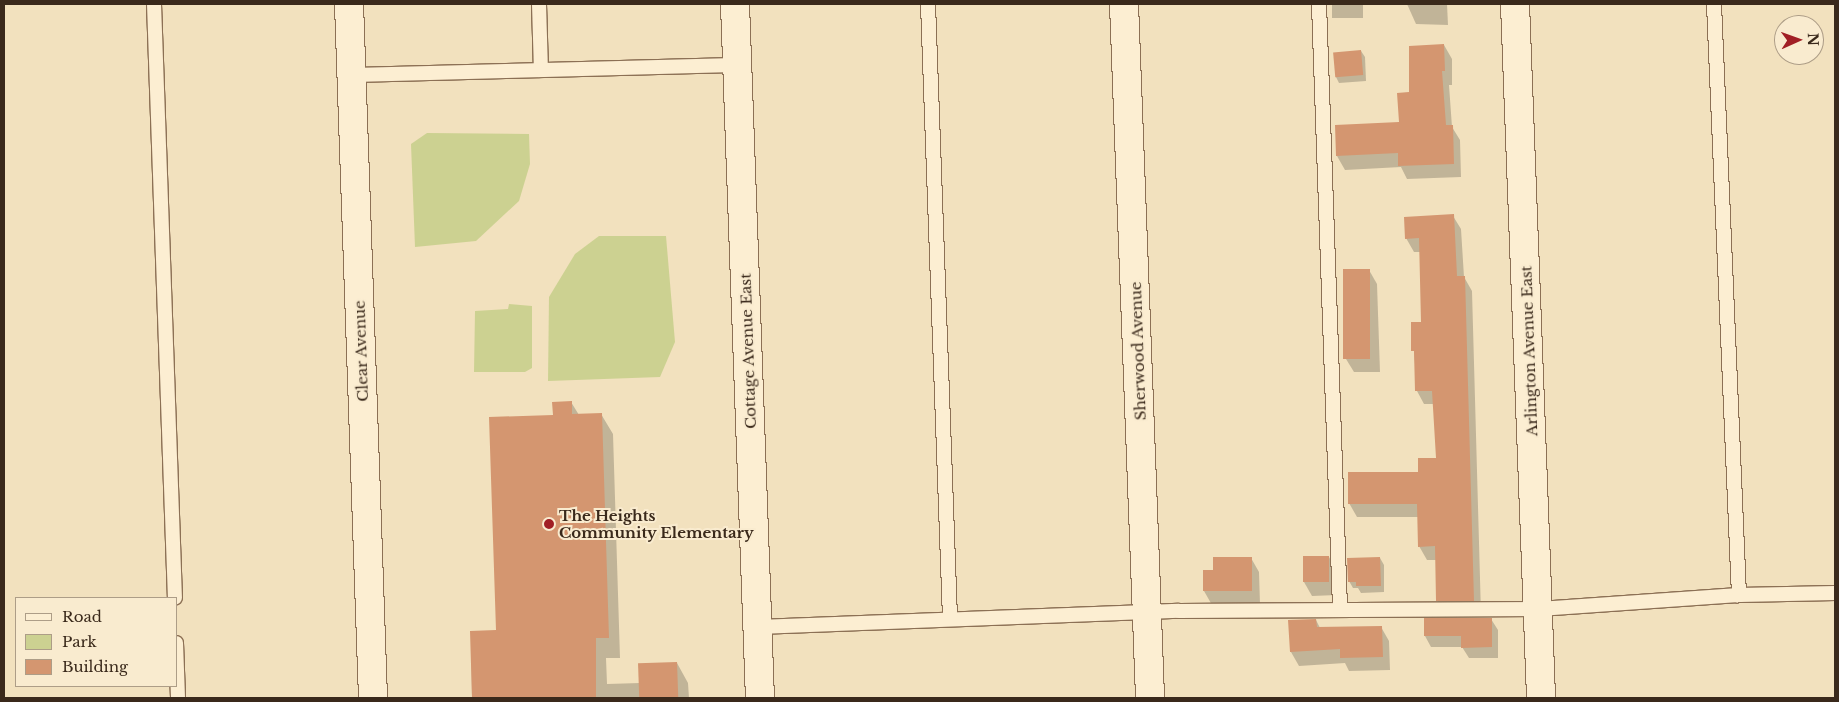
<!DOCTYPE html>
<style>
body{margin:0}
#map{position:relative;width:1839px;height:702px;overflow:hidden;background:#f2e1be;font-family:"Libre Baskerville",serif}
div>[style]{position:absolute}
[style*='--x']{left:calc(var(--x)*1px);top:calc(var(--y)*1px);width:calc(var(--w)*1px);rotate:calc(var(--a)*1deg)}
.green>*{inset:0;background:#ccd191}
.shadow>*{inset:0;background:#0003;transform-origin:0 0}
.building>*{inset:0;background:#d49670;transform-origin:0 0}
.roads{filter:drop-shadow(1px 0 #8c7055) drop-shadow(-1px 0 #8c7055) drop-shadow(0 1px #8c7055) drop-shadow(0 -1px #8c7055)}
.service>*{height:14px;margin:-7px;padding:0 7px;transform-origin:7px;border-radius:7px;background:#fceed2}
.minor>*{height:28px;margin:-14px;padding:0 14px;transform-origin:14px;border-radius:14px;background:#fceed2}
.dots>*{width:14px;height:14px;translate:-50% -50%;box-sizing:border-box;border:2px solid #f9ebcf;border-radius:50%}
span{translate:-50% -50%;white-space:nowrap;text-align:center;line-height:1.15;-webkit-text-stroke:4px #f9ebcf;paint-order:stroke}
.street-label{font-size:15px;color:#3a291b}
.poi-label{font-size:15px;color:#3a291b;font-weight:700}
.left{translate:0 -50%;text-align:left}
.frame{position:absolute;inset:0;border:5px solid #3a291b;pointer-events:none}
.legend{position:absolute;left:15px;top:597px;width:162px;height:90px;box-sizing:border-box;background:#f9ebcf;border:1px solid #ad9d87;margin:0;padding:6px 9px;list-style:none;font-size:15px;color:#3a291b}
.legend li{display:flex;align-items:center;gap:10px;height:25px}
.legend b{width:25px;border:1px solid #ad9d87}
.north{position:absolute;left:1774px;top:15px;width:50px;height:50px;box-sizing:border-box;background:#f9ebcf;border:1px solid #ad9d87;border-radius:50%;rotate:88deg;font-size:14px;font-weight:700;line-height:20px;text-align:center;color:#3a291b}
.north::after{content:'';display:block;margin:auto;width:18px;height:22px;background:#a11f25;clip-path:polygon(50% 0,100% 100%,50% 72%,0 100%)}
</style>
<div id="map">
<div class="green">
<i style="clip-path:polygon(427px 133px,529px 134px,530px 164px,519px 201px,476px 241px,415px 247px,411px 144px)"></i>
<i style="clip-path:polygon(599px 236px,666px 236px,675px 342px,660px 377px,548px 381px,549px 297px,575px 254px)"></i>
<i style="clip-path:polygon(509px 304px,532px 306px,532px 368px,525px 372px,474px 372px,475px 311px,508px 309px)"></i>
</div>
<div class="shadow">
<i style="left:1332px;top:4px;width:31px;height:14px"></i>
<i style="clip-path:polygon(1407px 4px,1447px 4px,1448px 25px,1416px 24px)"></i>
<i style="clip-path:polygon(1444px 45px,1452px 59px,1452px 85px,1449px 85px,1452px 127px,1460px 140px,1461px 177px,1407px 179px,1401px 167px,1345px 170px,1337px 156px,1336px 126px,1401px 123px,1410px 93px)"></i>
<i style="clip-path:polygon(1361px 51px,1365px 57px,1366px 81px,1339px 83px,1336px 77px)"></i>
<i style="clip-path:polygon(1453px 216px,1461px 229px,1464px 277px,1472px 291px,1481px 614px,1445px 614px,1437px 600px,1436px 560px,1427px 560px,1419px 546px,1418px 517px,1357px 517px,1349px 503px,1420px 473px,1437px 459px,1434px 404px,1424px 404px,1417px 391px,1412px 324px,1422px 323px,1421px 252px,1414px 252px,1406px 238px)"></i>
<i style="clip-path:polygon(1369px 270px,1377px 284px,1380px 372px,1354px 372px,1346px 359px)"></i>
<i style="clip-path:polygon(571px 402px,579px 415px,601px 414px,613px 434px,620px 658px,606px 658px,607px 684px,640px 683px,677px 663px,688px 683px,689px 698px,472px 698px,471px 632px,498px 631px,554px 416px)"></i>
<i style="clip-path:polygon(1329px 557px,1337px 571px,1337px 595px,1312px 596px,1304px 582px,1304px 558px)"></i>
<i style="clip-path:polygon(1251px 558px,1259px 572px,1260px 604px,1212px 605px,1204px 591px,1204px 571px,1214px 571px)"></i>
<i style="clip-path:polygon(1380px 558px,1384px 565px,1384px 592px,1361px 593px,1358px 588px,1353px 588px,1349px 581px)"></i>
<i style="clip-path:polygon(1491px 619px,1498px 630px,1498px 658px,1469px 658px,1462px 647px,1431px 647px,1425px 636px,1425px 620px)"></i>
<i style="clip-path:polygon(1316px 620px,1320px 628px,1381px 627px,1389px 641px,1390px 670px,1349px 671px,1345px 663px,1299px 666px,1291px 652px,1289px 622px)"></i>
</div>
<div class="building">
<i style="clip-path:polygon(1444px 44px,1445px 71px,1442px 71px,1446px 125px,1453px 125px,1454px 164px,1398px 166px,1398px 153px,1336px 156px,1335px 125px,1399px 122px,1397px 93px,1409px 92px,1409px 46px)"></i>
<i style="left:1361px;top:50px;width:25px;height:28px;rotate:85deg"></i>
<i style="clip-path:polygon(1454px 214px,1457px 276px,1465px 276px,1474px 601px,1436px 601px,1435px 546px,1418px 547px,1417px 504px,1348px 504px,1348px 472px,1418px 472px,1418px 458px,1436px 458px,1432px 391px,1415px 391px,1414px 351px,1411px 351px,1411px 322px,1421px 322px,1419px 238px,1405px 239px,1404px 217px)"></i>
<i style="left:1343px;top:269px;width:27px;height:90px"></i>
<i style="clip-path:polygon(572px 401px,572px 414px,602px 413px,609px 638px,596px 638px,596px 698px,472px 698px,470px 631px,496px 630px,489px 417px,553px 415px,552px 402px)"></i>
<i style="left:1303px;top:556px;width:26px;height:26px"></i>
<i style="clip-path:polygon(1213px 557px,1252px 557px,1252px 591px,1203px 591px,1203px 570px,1213px 570px)"></i>
<i style="clip-path:polygon(1380px 557px,1381px 586px,1356px 586px,1356px 582px,1348px 582px,1347px 558px)"></i>
<i style="clip-path:polygon(1424px 618px,1492px 618px,1492px 647px,1461px 648px,1461px 636px,1424px 636px)"></i>
<i style="clip-path:polygon(1316px 619px,1317px 627px,1382px 626px,1383px 657px,1340px 658px,1340px 649px,1290px 652px,1288px 620px)"></i>
<i style="left:677px;top:662px;width:36px;height:39px;rotate:88deg"></i>
</div>
<div class="roads">
<div class="service">
<i style="--x:154;--y:4;--w:594;--a:87.98"></i>
<i style="--x:539;--y:4;--w:66;--a:88.3"></i>
<i style="--x:928;--y:4;--w:615;--a:87.95"></i>
<i style="--x:1319;--y:4;--w:605;--a:88.01"></i>
<i style="--x:1714;--y:4;--w:592;--a:87.58"></i>
<i style="--x:351;--y:75;--w:386;--a:-1.5"></i>
<i style="--x:758;--y:627;--w:421;--a:-2.2"></i>
<i style="--x:1179;--y:611;--w:360;--a:-0.3"></i>
<i style="--x:1539;--y:609;--w:200;--a:-4"></i>
<i style="--x:1739;--y:595;--w:96;--a:-1.2"></i>
<i style="--x:176;--y:643;--w:55;--a:87.9"></i>
</div>
<div class="minor">
<i style="--x:349;--y:4;--w:694;--a:88.02"></i>
<i style="--x:735;--y:4;--w:694;--a:87.94"></i>
<i style="--x:1124;--y:4;--w:694;--a:87.85"></i>
<i style="--x:1515;--y:4;--w:694;--a:87.85"></i>
</div>
</div>
<div class="dots">
<i style="left:549px;top:524px;background:#a11f25"></i>
</div>
<div class="street-label">
<span style="left:361px;top:351px;rotate:-92deg">Clear Avenue</span>
<span style="left:748px;top:351px;rotate:-92deg">Cottage Avenue East</span>
<span style="left:1138px;top:351px;rotate:-92deg">Sherwood Avenue</span>
<span style="left:1529px;top:351px;rotate:-92deg">Arlington Avenue East</span>
</div>
<div class="poi-label">
<span class="left" style="left:559px;top:524px">The Heights<br>Community Elementary</span>
</div>
<div class="frame"></div>
<ul class="legend">
<li><b style="height:6px;background:#fceed2"></b>Road</li>
<li><b style="height:14px;background:#ccd191"></b>Park</li>
<li><b style="height:14px;background:#d49670"></b>Building</li>
</ul>
<div class="north">N</div>
</div>
